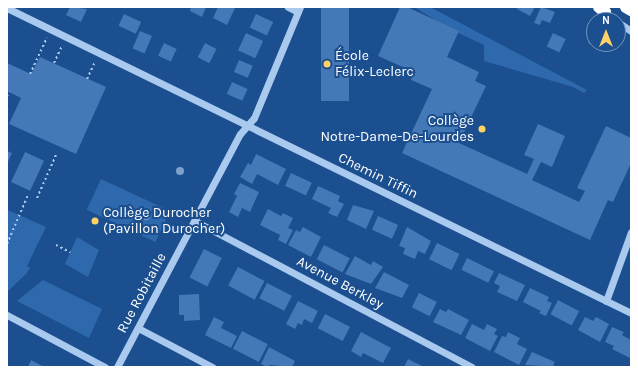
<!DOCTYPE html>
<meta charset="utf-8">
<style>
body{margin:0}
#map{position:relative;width:638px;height:374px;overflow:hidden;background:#1b4f8f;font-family:Karla,sans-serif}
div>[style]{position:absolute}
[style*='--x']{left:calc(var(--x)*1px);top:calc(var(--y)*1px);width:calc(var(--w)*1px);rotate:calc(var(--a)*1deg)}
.green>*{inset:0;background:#2e69ad;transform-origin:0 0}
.building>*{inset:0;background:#4478b7;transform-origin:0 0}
.path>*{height:2px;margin-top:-1px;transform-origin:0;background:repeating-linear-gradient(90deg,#a9c9ee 0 2px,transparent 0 5px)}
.minor>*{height:7px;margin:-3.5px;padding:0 3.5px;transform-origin:3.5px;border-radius:3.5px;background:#a9c9ee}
.highway>*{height:12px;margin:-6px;padding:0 6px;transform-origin:6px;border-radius:6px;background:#fff}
.trees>*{width:8px;height:8px;margin:-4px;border-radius:50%;background:#7ea0ca}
.dots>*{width:11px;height:11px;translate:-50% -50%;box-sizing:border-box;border:2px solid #1b4f8f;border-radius:50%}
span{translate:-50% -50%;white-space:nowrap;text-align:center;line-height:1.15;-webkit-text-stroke:4px #1b4f8f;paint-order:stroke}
.poi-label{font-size:14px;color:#fff}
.left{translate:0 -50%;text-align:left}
.right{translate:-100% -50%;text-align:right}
.street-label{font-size:14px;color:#fff}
.frame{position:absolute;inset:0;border:8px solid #fff;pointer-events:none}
.north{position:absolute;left:586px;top:12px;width:40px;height:40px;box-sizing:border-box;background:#1b4f8f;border:1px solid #7695bc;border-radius:50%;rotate:0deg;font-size:11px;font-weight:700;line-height:16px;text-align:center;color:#fff}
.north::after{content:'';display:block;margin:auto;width:14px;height:18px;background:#ffd166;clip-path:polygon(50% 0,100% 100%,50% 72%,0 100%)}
</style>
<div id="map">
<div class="green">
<i style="clip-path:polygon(414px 7px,430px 7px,587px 90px,584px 93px,573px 87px,484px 61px,484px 45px,452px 30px)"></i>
<i style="left:101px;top:179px;width:76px;height:34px;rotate:25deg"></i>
<i style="clip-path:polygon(8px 210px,46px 227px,27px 266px,30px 268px,27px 273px,7px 292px)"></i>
<i style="clip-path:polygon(77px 237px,99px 250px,88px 277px,65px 264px)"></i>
<i style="clip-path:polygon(43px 280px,102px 309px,89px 338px,17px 301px)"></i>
</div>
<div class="building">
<i style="clip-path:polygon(70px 7px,87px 9px,81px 22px,66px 15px)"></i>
<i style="clip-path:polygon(191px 7px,206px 7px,202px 17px,190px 11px)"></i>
<i style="clip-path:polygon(218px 7px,235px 8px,227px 25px,213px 18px)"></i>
<i style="left:321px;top:7px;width:28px;height:94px"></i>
<i style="clip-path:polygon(400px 7px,407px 7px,459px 31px,447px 57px,479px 72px,475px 81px,486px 86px,459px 143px,527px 174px,534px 159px,524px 155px,538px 124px,565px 136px,552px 167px,541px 162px,532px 180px,579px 202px,585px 191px,577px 188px,606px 126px,631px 138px,631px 163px,613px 202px,608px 200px,590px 240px,402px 153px,432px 89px,411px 80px,414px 72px,378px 56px)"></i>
<i style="clip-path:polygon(518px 7px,535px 7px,530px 16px,517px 9px)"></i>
<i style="clip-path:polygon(541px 7px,555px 12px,550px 23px,542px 20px,540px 25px,534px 23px)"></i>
<i style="left:124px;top:14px;width:19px;height:13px;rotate:25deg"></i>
<i style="left:256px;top:14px;width:19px;height:15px;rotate:25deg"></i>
<i style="clip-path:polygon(594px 29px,594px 44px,605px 44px,602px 50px,588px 43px)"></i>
<i style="left:140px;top:31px;width:13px;height:19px;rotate:23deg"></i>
<i style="left:246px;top:33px;width:19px;height:19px;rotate:25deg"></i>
<i style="left:553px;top:33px;width:14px;height:15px;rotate:25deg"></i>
<i style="left:164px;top:43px;width:14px;height:14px;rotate:25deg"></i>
<i style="left:205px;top:43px;width:13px;height:16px;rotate:27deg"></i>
<i style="clip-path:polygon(40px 57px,106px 87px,76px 154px,9px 124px,21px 98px,7px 91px,7px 63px,31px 74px)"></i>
<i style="left:239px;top:60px;width:15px;height:13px;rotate:23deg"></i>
<i style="left:232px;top:82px;width:17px;height:13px;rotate:24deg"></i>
<i style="clip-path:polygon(7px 151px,12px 153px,7px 164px)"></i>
<i style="left:25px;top:152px;width:21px;height:33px;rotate:25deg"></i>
<i style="clip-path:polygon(256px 154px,286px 169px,278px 185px,257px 174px,252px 184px,240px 177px,248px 163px,251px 165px)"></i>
<i style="left:291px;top:173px;width:23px;height:14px;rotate:25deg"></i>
<i style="clip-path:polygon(240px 183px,259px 192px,250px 212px,242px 208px,238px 217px,229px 212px,237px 196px,234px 194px)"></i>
<i style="clip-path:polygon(318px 186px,340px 196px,338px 201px,344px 204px,337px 217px,328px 213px,331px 208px,312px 199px)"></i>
<i style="clip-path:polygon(353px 205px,374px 211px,366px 229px,347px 220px)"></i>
<i style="clip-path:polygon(268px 209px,281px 216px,283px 213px,293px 218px,288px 228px,293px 230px,286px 244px,278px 240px,280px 235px,260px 225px)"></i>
<i style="left:378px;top:216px;width:22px;height:15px;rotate:24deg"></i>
<i style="clip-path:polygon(303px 227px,321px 237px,311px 257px,288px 245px,296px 230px,300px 232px)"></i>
<i style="clip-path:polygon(407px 227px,431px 241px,425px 254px,418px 251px,415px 259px,403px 254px,405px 248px,399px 246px)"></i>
<i style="left:437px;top:243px;width:25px;height:18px;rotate:26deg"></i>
<i style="left:324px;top:245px;width:29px;height:16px;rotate:27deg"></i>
<i style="left:204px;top:249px;width:20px;height:32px;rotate:27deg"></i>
<i style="clip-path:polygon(355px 256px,371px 265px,373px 261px,383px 267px,371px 284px,345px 274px)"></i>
<i style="left:467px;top:258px;width:30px;height:13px;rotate:26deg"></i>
<i style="left:238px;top:267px;width:30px;height:21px;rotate:28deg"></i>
<i style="clip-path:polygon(384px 272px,409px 285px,402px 298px,375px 288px)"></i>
<i style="clip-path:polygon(499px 273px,525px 285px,517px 301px,497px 292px,500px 286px,494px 283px)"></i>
<i style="left:267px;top:283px;width:28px;height:17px;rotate:27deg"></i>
<i style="clip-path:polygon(530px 288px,549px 297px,547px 301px,552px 303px,546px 316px,539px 313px,541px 311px,523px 302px)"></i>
<i style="left:419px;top:293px;width:20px;height:16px;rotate:27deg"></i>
<i style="clip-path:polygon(199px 294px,200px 320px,184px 321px,184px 315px,179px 315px,179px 295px)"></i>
<i style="left:558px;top:300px;width:24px;height:16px;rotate:28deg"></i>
<i style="clip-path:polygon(298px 301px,318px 311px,312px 323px,304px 319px,302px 325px,298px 323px,295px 329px,286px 324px)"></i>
<i style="clip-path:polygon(440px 309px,446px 312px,448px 309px,469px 320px,461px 335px,433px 322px)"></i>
<i style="left:325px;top:314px;width:28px;height:16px;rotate:27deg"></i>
<i style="clip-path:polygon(214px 317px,224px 322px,221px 328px,237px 336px,231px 348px,205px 335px)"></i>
<i style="clip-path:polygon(585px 317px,593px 321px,596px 317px,609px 324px,600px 342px,578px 330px)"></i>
<i style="clip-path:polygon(472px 324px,484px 330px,487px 324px,497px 329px,494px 334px,498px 336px,490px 351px,465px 338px)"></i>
<i style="clip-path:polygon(612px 327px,624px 332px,622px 335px,631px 340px,630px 358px,612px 349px,614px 346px,605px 342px)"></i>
<i style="left:242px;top:331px;width:29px;height:20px;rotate:27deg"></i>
<i style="clip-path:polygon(361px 332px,391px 348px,383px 363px,363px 353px,361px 357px,351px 351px)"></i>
<i style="clip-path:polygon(508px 332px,520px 338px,517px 344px,527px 349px,519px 365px,494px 352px,502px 336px,506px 337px)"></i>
<i style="clip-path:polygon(269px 347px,295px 361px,292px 367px,270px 365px,267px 367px,261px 364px)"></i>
<i style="clip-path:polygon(532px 352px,555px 362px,553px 365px,557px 367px,525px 365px)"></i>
<i style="clip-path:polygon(408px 359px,424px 367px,404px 367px)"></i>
<i style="clip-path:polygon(31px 360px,44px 367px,28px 367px)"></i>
</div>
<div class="path">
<i style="--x:54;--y:63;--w:19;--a:-65"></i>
<i style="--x:30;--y:74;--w:40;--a:-65"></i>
<i style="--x:87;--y:79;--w:19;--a:-65"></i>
<i style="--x:7;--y:96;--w:5;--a:-53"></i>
<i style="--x:37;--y:198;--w:47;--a:-66.2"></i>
<i style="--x:7;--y:244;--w:53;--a:-66.8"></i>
<i style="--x:56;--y:245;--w:16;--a:27"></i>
</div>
<div class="minor">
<i style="--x:288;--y:7;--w:11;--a:27"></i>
<i style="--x:7;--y:8;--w:695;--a:26.05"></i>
<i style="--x:602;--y:11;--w:17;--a:33"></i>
<i style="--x:618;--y:22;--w:16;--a:35"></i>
<i style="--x:195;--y:221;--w:313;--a:27.8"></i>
<i style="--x:606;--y:301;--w:73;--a:-70.1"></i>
<i style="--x:7;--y:315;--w:111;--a:28"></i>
<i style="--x:138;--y:328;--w:84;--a:27.8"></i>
<i style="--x:117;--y:367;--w:263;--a:-62.2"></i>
<i style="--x:240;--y:134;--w:21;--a:-49"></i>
<i style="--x:254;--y:118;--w:120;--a:-67.5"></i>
</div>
<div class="highway">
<i style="--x:599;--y:7;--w:8;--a:40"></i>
<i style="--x:626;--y:7;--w:6;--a:31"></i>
</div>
<div class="trees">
<i style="left:180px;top:171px"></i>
<i style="left:146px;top:216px"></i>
</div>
<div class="dots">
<i style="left:327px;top:64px;background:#ffd166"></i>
<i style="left:482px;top:129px;background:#ffd166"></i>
<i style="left:95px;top:221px;background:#ffd166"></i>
</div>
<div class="poi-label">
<span class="left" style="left:335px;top:64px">École<br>Félix-Leclerc</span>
<span class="right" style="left:474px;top:129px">Collège<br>Notre-Dame-De-Lourdes</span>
<span class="left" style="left:103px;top:221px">Collège Durocher<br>(Pavillon Durocher)</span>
</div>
<div class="street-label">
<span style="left:378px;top:176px;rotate:26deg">Chemin Tiffin</span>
<span style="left:340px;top:283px;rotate:28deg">Avenue Berkley</span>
<span style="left:142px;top:293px;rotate:-62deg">Rue Robitaille</span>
</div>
<div class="frame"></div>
<div class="north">N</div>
</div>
